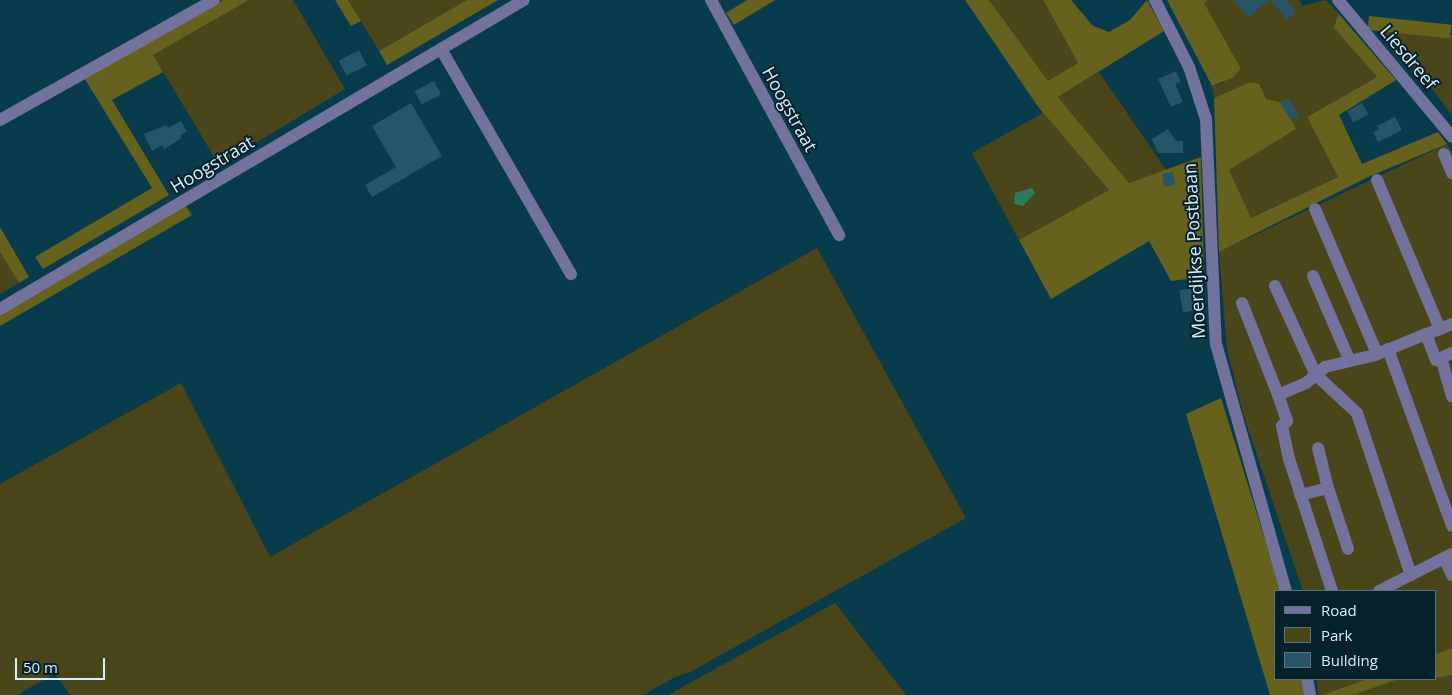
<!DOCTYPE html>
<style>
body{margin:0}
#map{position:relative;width:1452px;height:695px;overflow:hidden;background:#083c4c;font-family:"Open Sans",sans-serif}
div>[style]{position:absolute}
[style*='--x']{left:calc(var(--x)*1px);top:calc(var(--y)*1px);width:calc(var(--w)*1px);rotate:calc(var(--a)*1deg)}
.green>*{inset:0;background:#4a461a}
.forest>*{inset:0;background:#66611c;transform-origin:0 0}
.water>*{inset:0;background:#2e7a5d}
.building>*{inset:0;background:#265567;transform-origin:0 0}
.minor>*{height:12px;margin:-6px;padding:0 6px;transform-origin:6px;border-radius:6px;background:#72729d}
span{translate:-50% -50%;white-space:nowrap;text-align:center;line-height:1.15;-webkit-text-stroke:4px #07212a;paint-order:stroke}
.street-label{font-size:18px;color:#d2f0fd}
.legend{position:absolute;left:1274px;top:590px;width:162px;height:90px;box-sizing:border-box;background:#07212a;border:1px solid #58747e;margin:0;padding:6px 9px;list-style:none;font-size:15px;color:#d2f0fd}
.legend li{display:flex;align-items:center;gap:10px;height:25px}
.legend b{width:25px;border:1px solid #58747e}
.scale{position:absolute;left:15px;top:658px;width:90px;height:22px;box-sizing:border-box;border:2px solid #d2f0fd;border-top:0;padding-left:6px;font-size:15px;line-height:18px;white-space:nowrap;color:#d2f0fd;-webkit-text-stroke:4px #07212a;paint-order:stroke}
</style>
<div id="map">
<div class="green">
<i style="clip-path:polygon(249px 0,293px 0,345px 89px,219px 165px,153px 55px)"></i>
<i style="clip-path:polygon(348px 0,467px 0,379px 51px)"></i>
<i style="clip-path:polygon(989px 0,1043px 0,1078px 63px,1047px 82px)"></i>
<i style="clip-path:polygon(1208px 0,1299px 0,1302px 6px,1326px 0,1338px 13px,1334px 28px,1377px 77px,1307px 117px,1338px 177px,1251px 218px,1228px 170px,1296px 129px,1277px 104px,1266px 99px,1250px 82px,1214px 98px,1212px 86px,1224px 83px,1204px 2px)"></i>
<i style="clip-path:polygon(1378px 27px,1452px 35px,1452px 115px,1432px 89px)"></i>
<i style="clip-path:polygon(1099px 72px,1166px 170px,1129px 183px,1058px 97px)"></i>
<i style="clip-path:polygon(1043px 113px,1109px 190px,1019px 240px,972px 153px)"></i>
<i style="clip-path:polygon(1447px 144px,1452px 152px,1452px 648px,1436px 654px,1436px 591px,1303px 591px,1244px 417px,1227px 349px,1219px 252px)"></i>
<i style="clip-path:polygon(817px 248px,966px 518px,690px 672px,675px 677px,643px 695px,70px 695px,55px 674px,16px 695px,0 695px,0 484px,181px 383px,270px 557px)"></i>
<i style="clip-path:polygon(0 252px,19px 283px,0 294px)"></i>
<i style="clip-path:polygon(835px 603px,906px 695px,668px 695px,686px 685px)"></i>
<i style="clip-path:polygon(1452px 675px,1452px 695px,1353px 695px,1399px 679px,1424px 680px)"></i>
<i style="clip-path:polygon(1317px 679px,1367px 679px,1322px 695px,1318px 695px)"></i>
</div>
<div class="forest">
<i style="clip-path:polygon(223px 0,249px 0,153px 55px,163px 72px,112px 100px,169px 195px,43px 269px,35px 257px,152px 188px,83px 76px)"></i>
<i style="clip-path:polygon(335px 0,348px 0,361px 21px,351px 26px)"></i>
<i style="clip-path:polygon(467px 0,498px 0,387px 65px,379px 51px)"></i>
<i style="clip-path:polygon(747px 0,775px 0,734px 25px,726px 13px)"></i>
<i style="clip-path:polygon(965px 0,989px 0,1048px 81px,1078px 63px,1043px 0,1071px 0,1093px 26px,1109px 32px,1130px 20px,1147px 0,1164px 31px,1058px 97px,1129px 183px,1201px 157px,1204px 277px,1171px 281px,1149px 241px,1051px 299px,1019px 240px,1109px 190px,1039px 108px)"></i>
<i style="clip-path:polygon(1167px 0,1208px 0,1204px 3px,1241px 69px,1232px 78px,1212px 86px)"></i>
<i style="clip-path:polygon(1338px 13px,1396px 80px,1339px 115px,1362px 164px,1438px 132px,1447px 144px,1368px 177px,1219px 252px,1214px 98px,1250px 82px,1259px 84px,1266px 99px,1284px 103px,1296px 129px,1229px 170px,1251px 218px,1338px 177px,1307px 117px,1377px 77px,1334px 28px)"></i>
<i style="left:1369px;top:16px;width:83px;height:14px;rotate:6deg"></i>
<i style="clip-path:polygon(185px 205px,192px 215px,0 326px,0 314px)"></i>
<i style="clip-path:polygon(0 227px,29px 277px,19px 283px,0 252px)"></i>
<i style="clip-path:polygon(1221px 398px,1281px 591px,1276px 591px,1276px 679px,1301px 679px,1304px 695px,1270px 695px,1186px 414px)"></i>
<i style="clip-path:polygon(1452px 648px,1452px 675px,1436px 678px,1436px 654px)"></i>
<i style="clip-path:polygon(1367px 679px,1399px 679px,1353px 695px,1322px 695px)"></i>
</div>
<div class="water">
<i style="clip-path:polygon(1032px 188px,1035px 193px,1023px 206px,1014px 204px,1015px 193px)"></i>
</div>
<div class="building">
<i style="clip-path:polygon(1233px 0,1269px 0,1249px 17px)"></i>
<i style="clip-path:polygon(1270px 0,1286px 0,1296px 12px,1287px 20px)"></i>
<i style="left:359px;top:50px;width:17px;height:23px;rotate:62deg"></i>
<i style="clip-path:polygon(1176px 71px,1181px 82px,1175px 84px,1183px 102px,1171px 107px,1158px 79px)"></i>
<i style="left:434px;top:81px;width:15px;height:22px;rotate:62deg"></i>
<i style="left:1288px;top:98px;width:21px;height:9px;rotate:59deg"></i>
<i style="clip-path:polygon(411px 103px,442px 156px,372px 197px,365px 185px,396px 167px,372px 126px)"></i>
<i style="left:1362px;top:103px;width:13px;height:17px;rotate:61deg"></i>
<i style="clip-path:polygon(1395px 117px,1402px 130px,1378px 142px,1373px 132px,1379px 129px,1377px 126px)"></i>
<i style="clip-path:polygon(181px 121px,187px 132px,180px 135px,182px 138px,164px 149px,162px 145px,152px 151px,144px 134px,166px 125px,168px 128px)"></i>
<i style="clip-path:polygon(1168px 129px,1176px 141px,1183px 141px,1183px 153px,1158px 153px,1152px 139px)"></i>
<i style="left:1173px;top:172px;width:13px;height:11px;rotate:81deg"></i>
<i style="left:1194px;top:288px;width:22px;height:15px;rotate:80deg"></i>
</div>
<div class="minor">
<i style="--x:711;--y:0;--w:268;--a:61.4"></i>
<i style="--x:1155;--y:0;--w:75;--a:63.1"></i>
<i style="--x:1189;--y:67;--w:55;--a:71.9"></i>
<i style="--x:1206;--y:119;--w:225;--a:87.5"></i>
<i style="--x:1216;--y:344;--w:257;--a:74.2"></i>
<i style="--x:1338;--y:0;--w:178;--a:50.2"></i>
<i style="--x:441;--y:49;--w:260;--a:60"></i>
<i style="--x:0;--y:120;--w:245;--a:-29.3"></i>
<i style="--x:1444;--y:154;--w:21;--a:67"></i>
<i style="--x:1377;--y:180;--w:162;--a:67.1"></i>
<i style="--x:1440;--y:329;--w:15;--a:160"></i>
<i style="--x:1426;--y:334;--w:28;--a:69"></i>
<i style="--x:1436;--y:360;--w:5;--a:-22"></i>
<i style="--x:1315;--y:209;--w:158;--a:66.8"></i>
<i style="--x:1313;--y:276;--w:90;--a:66.6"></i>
<i style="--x:1275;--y:286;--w:98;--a:65.3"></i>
<i style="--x:1316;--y:375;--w:56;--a:42.8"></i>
<i style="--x:1357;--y:413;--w:171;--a:71.6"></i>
<i style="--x:1242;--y:303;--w:99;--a:68.6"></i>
<i style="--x:0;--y:309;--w:608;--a:-30.53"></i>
<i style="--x:1440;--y:329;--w:13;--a:-23"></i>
<i style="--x:1388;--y:349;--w:188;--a:70.1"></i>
<i style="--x:1452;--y:353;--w:12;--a:156"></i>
<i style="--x:1441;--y:358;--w:40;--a:74"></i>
<i style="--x:1328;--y:488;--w:64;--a:71.8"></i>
<i style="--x:1300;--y:495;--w:29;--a:-14"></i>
<i style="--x:1328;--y:488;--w:41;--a:-104"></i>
<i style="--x:1444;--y:558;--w:19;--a:65"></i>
<i style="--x:1332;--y:591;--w:139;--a:-108"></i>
<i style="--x:1289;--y:459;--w:34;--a:-102"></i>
<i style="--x:1282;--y:426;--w:7;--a:-45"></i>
<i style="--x:1287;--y:421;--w:28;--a:-109"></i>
<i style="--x:1278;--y:395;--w:30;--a:-23"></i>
<i style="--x:1306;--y:383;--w:25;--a:-40"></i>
<i style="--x:1325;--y:367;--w:51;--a:-13.5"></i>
<i style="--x:1375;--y:355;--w:55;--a:-22.4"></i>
<i style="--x:1379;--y:591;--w:82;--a:-26.9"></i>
<i style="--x:1307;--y:679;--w:16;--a:79"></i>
</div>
<div class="street-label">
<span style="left:1409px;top:57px;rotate:50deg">Liesdreef</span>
<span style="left:790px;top:109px;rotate:61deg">Hoogstraat</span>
<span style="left:212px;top:164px;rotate:-31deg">Hoogstraat</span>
<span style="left:1194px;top:251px;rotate:-93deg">Moerdijkse Postbaan</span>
</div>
<ul class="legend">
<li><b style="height:6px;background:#72729d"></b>Road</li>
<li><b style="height:14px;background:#4a461a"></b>Park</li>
<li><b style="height:14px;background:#265567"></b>Building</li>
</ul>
<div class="scale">50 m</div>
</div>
